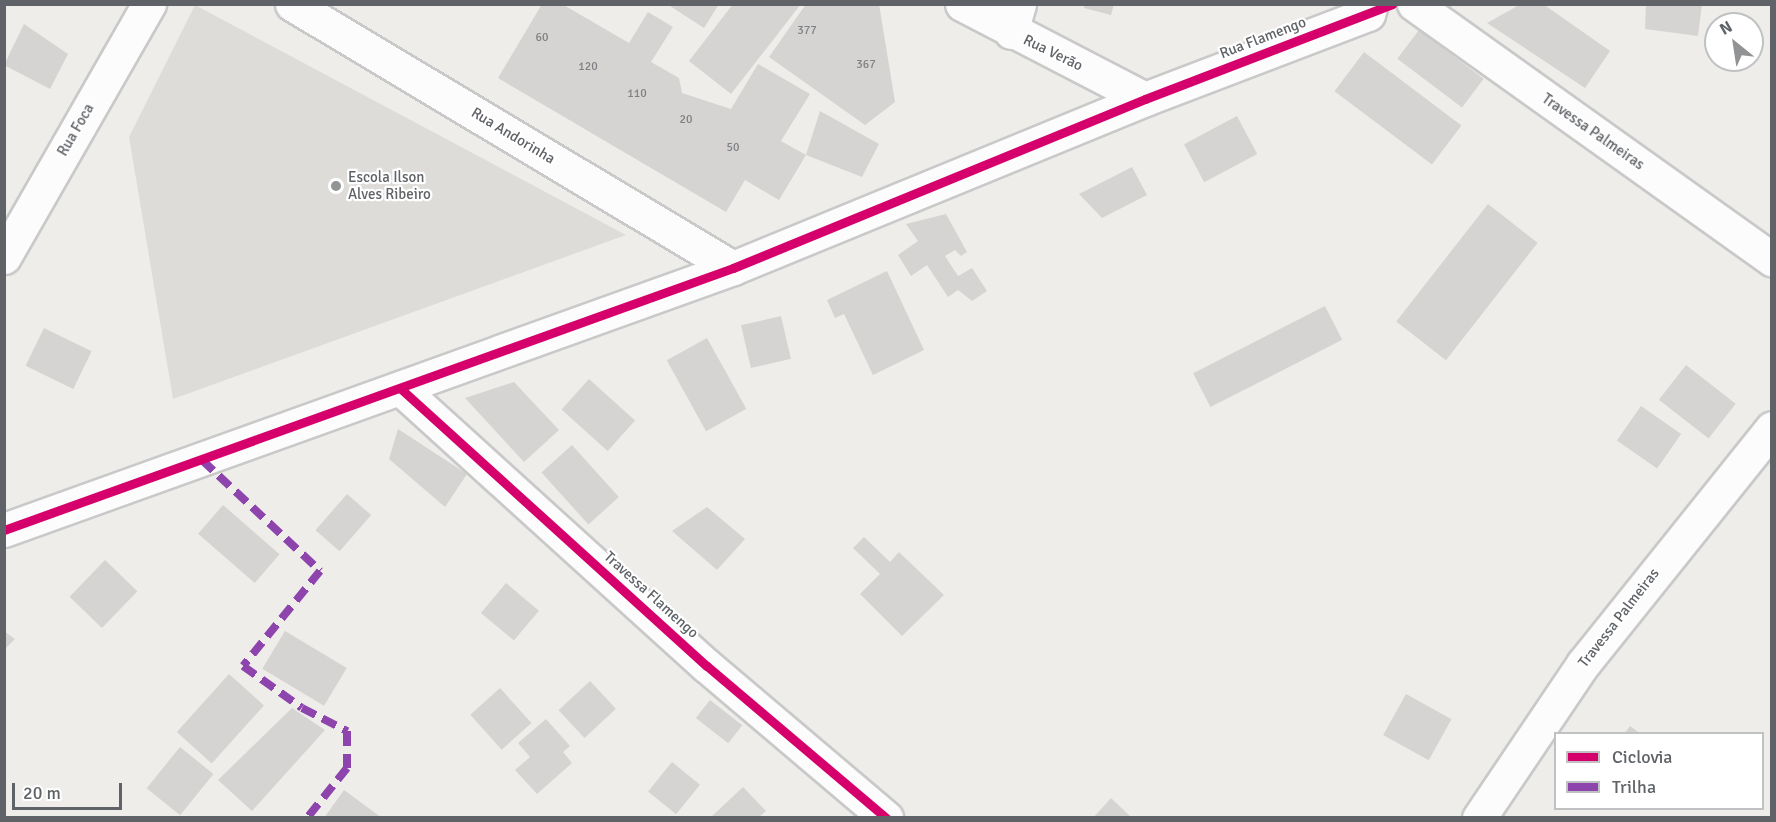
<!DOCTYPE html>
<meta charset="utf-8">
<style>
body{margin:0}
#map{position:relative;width:1776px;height:822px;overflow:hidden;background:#eeedea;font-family:Signika,sans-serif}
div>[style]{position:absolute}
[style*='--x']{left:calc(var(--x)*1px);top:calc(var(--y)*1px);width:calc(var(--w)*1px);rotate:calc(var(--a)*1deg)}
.education>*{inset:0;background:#dedcd9}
.building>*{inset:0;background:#d5d4d3;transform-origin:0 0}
.roads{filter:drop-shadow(2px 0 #c9c9ca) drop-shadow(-2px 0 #c9c9ca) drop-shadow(0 2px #c9c9ca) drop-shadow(0 -2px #c9c9ca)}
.minor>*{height:33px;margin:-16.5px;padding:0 16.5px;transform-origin:16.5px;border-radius:16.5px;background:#fcfcfc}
.tertiary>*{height:33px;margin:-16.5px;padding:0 16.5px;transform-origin:16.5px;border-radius:16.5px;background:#fcfcfc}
.quiet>*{height:8px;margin-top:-4px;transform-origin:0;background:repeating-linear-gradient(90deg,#8e44ad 0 15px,transparent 0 23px)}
.cycleway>*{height:9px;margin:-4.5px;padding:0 4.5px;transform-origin:4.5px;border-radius:4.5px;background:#d6006c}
.dots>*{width:16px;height:16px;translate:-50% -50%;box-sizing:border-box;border:3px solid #fff;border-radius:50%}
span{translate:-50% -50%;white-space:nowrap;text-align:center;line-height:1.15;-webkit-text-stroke:4.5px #fff;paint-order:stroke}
.number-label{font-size:12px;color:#7e8083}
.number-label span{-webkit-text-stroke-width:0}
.street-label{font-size:15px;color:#5f6367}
.poi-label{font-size:15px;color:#5f6367}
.left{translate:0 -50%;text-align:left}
.frame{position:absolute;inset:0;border:6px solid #5f6367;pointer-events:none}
.legend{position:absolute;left:1554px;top:732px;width:210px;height:78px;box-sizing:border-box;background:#fff;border:2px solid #bfc1c2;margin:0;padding:8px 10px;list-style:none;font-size:18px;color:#5f6367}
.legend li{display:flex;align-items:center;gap:12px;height:30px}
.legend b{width:30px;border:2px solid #bfc1c2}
.north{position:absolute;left:1704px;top:12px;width:60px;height:60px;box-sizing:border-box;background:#fff;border:2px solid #bfc1c2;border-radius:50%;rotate:330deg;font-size:16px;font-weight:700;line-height:24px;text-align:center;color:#5f6367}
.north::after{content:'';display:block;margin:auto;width:21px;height:27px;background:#919395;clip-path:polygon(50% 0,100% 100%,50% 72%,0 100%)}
.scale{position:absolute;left:12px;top:783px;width:110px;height:27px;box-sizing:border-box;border:3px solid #5f6367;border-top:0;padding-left:8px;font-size:18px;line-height:21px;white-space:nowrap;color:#5f6367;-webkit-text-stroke:4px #fff;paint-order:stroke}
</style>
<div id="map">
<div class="education">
<i style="clip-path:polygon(195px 5px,626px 235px,173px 399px,129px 137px)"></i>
</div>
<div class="building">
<i style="clip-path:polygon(542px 4px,562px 4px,629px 43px,648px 12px,673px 27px,651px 62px,679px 78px,682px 93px,731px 109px,758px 64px,810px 94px,781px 141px,806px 155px,820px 111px,879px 144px,862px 177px,806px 155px,779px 200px,745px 180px,726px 212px,498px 78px)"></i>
<i style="clip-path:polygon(667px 4px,719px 4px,704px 28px)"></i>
<i style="clip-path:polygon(733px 4px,801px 4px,731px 94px,689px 61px)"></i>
<i style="clip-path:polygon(806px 4px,879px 4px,895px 102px,865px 125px,769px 57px)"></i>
<i style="clip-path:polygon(1085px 4px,1114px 4px,1111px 15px,1084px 8px)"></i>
<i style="clip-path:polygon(1521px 4px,1543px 4px,1610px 51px,1585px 88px,1487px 23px)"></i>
<i style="clip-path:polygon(1646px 4px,1702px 4px,1698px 36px,1645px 29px)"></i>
<i style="clip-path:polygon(24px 24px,68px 54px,50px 89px,4px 65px)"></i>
<i style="left:1419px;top:30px;width:81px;height:36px;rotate:37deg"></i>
<i style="left:1364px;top:52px;width:122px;height:49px;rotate:37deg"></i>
<i style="left:1237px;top:116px;width:43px;height:60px;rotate:62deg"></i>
<i style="clip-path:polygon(1132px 167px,1147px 195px,1102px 218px,1079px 194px)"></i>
<i style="left:1488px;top:204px;width:63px;height:149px;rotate:38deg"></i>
<i style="clip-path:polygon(946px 214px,967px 252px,961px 256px,955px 250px,945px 256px,958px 276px,972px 268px,987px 291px,972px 301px,958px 290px,948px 297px,927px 265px,911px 276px,898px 255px,918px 241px,906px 224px)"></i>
<i style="clip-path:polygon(887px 271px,924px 350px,873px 375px,844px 314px,835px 318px,827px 300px)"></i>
<i style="left:1325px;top:306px;width:38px;height:148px;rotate:63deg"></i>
<i style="left:781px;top:316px;width:44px;height:41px;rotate:77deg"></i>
<i style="left:44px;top:328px;width:53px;height:42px;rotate:26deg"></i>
<i style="left:707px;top:338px;width:81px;height:46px;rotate:61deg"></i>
<i style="left:1686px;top:365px;width:63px;height:44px;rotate:38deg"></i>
<i style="left:589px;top:379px;width:62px;height:41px;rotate:42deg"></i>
<i style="clip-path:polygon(514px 382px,559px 430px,524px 462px,465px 398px)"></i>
<i style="left:1641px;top:406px;width:49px;height:42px;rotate:35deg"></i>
<i style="clip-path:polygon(398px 429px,467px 474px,445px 507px,389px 459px)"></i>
<i style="left:572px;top:445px;width:70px;height:41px;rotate:48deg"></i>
<i style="left:347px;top:494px;width:32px;height:48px;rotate:41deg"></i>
<i style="left:223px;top:505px;width:75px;height:38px;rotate:41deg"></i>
<i style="clip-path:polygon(707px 507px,745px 539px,717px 570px,672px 531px)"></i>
<i style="clip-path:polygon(864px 537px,890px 562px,899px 552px,944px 595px,902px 636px,860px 594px,880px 574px,853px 548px)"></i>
<i style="left:105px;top:560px;width:45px;height:51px;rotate:44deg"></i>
<i style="left:506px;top:583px;width:43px;height:39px;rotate:40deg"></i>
<i style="clip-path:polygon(4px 631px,15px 639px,4px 650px)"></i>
<i style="left:285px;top:631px;width:72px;height:44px;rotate:31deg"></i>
<i style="left:229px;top:674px;width:47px;height:78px;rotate:42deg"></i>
<i style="left:590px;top:681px;width:38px;height:43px;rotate:47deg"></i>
<i style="left:500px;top:688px;width:47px;height:40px;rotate:48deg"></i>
<i style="left:1406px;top:694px;width:52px;height:47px;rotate:29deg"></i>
<i style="left:710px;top:700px;width:41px;height:23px;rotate:38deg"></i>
<i style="clip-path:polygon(292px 708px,325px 730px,252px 811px,218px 780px)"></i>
<i style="clip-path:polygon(546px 719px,570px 746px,563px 752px,572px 763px,537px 794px,515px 770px,530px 757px,518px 743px)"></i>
<i style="clip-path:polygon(1630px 726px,1641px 734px,1624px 734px)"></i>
<i style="left:180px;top:747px;width:43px;height:53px;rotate:39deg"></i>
<i style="left:672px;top:762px;width:36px;height:38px;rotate:39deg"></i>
<i style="clip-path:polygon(743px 787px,766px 811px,758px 818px,710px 818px)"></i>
<i style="clip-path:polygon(344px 790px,382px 818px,324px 818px)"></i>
<i style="clip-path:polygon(1111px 798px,1132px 818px,1093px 818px)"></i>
</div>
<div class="roads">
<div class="minor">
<i style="--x:292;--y:4;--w:514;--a:30.91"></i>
<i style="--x:962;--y:4;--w:206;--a:27.4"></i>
<i style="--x:1414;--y:4;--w:440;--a:35.5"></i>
<i style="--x:1011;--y:32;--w:29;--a:-74"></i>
<i style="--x:4;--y:257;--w:292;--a:-60.2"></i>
<i style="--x:400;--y:388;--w:414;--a:42.2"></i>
<i style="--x:707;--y:666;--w:235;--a:40.3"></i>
<i style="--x:1479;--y:818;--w:186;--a:-56"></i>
<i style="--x:1583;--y:664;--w:302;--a:-51.3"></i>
</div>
<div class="tertiary">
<i style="--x:4;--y:530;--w:775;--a:-19.77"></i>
<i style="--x:733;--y:268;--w:445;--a:-22.3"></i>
<i style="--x:1145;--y:99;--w:239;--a:-20.9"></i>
<i style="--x:1368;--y:14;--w:10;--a:-73"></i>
</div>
</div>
<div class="quiet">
<i style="--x:202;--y:460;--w:162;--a:43.2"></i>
<i style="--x:320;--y:571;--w:122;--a:129"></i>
<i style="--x:243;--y:666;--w:72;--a:35.4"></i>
<i style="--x:302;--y:708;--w:51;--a:27.1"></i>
<i style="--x:347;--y:731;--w:37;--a:90"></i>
<i style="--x:347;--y:768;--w:64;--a:128.7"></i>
</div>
<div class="cycleway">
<i style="--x:400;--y:388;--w:414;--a:42.2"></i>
<i style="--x:707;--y:666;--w:235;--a:40.3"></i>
<i style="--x:4;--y:530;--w:775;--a:-19.77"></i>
<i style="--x:733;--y:268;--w:445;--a:-22.3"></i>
<i style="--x:1145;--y:99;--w:265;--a:-21"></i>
</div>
<div class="dots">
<i style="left:336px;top:186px;background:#919395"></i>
</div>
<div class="number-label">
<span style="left:807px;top:31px">377</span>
<span style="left:542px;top:38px">60</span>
<span style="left:866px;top:65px">367</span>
<span style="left:588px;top:67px">120</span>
<span style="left:637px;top:94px">110</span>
<span style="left:686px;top:120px">20</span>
<span style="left:733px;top:148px">50</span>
</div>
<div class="street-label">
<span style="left:1263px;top:38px;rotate:-21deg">Rua Flamengo</span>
<span style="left:1053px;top:53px;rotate:26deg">Rua Verão</span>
<span style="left:76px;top:130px;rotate:-60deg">Rua Foca</span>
<span style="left:1593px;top:132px;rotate:35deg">Travessa Palmeiras</span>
<span style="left:513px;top:136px;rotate:31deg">Rua Andorinha</span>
<span style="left:651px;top:595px;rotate:42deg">Travessa Flamengo</span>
<span style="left:1619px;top:618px;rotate:-52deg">Travessa Palmeiras</span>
</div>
<div class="poi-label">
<span class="left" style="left:348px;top:186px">Escola Ilson<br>Alves Ribeiro</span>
</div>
<div class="frame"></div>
<ul class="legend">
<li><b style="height:8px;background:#d6006c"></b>Ciclovia</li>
<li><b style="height:8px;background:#8e44ad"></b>Trilha</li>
</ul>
<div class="north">N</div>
<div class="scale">20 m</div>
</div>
